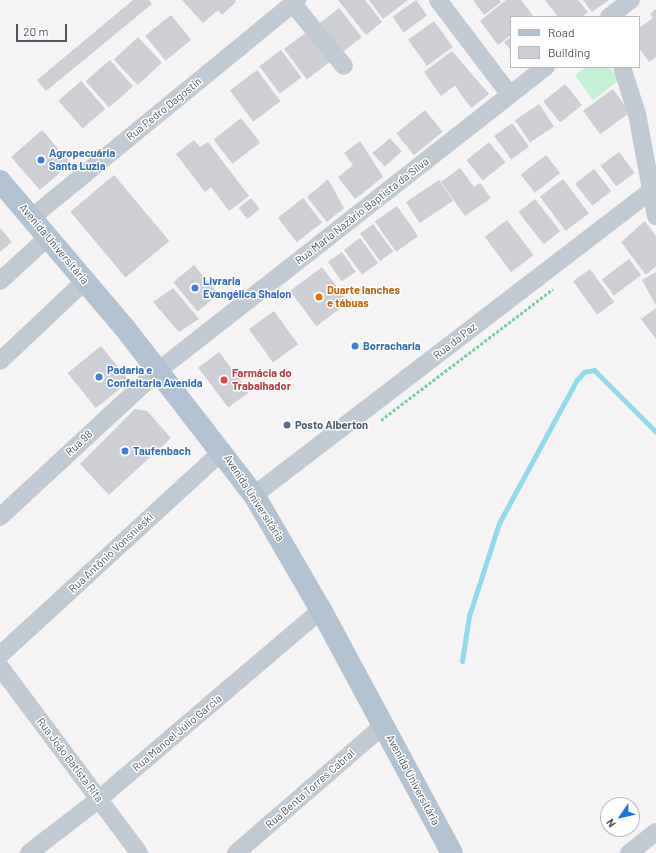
<!DOCTYPE html>
<meta charset="utf-8">
<style>
body{margin:0}
#map{position:relative;width:656px;height:853px;overflow:hidden;background:#f5f3f3;font-family:Barlow,sans-serif}
div>[style]{position:absolute}
[style*='--x']{left:calc(var(--x)*1px);top:calc(var(--y)*1px);width:calc(var(--w)*1px);rotate:calc(var(--a)*1deg)}
.green>*{inset:0;background:#c3f1d5}
.stream>*{height:5px;margin:-2.5px;padding:0 2.5px;transform-origin:2.5px;border-radius:2.5px;background:#90daee}
.building>*{inset:0;background:#cdcfd5;transform-origin:0 0}
.path>*{height:2.5px;margin-top:-1.25px;transform-origin:0;background:repeating-linear-gradient(90deg,#7ad0a6 0 3px,transparent 0 5px)}
.minor>*{height:18px;margin:-9px;padding:0 9px;transform-origin:9px;border-radius:9px;background:#c1cad2}
.major>*{height:22px;margin:-11px;padding:0 11px;transform-origin:11px;border-radius:11px;background:#b3c2d1}
.dots>*{width:11px;height:11px;translate:-50% -50%;box-sizing:border-box;border:2px solid #fff;border-radius:50%}
span{translate:-50% -50%;white-space:nowrap;text-align:center;line-height:1.15;-webkit-text-stroke:3px #fff;paint-order:stroke}
.street-label{font-size:11px;color:#4a5661}
.shop-label{font-size:11px;color:#366cbe;font-weight:700}
.left{translate:0 -50%;text-align:left}
.food-label{font-size:11px;color:#c56008;font-weight:700}
.health-label{font-size:11px;color:#be3a42;font-weight:700}
.service-label{font-size:11px;color:#4e5e75;font-weight:700}
.legend{position:absolute;left:510px;top:16px;width:130px;height:52px;box-sizing:border-box;background:#fff;border:1px solid #b7bbc0;margin:0;padding:5px 7px;list-style:none;font-size:12px;color:#4a5661}
.legend li{display:flex;align-items:center;gap:8px;height:20px}
.legend b{width:20px;border:1px solid #b7bbc0}
.north{position:absolute;left:600px;top:797px;width:40px;height:40px;box-sizing:border-box;background:#fff;border:1px solid #b7bbc0;border-radius:50%;rotate:236deg;font-size:11px;font-weight:700;line-height:16px;text-align:center;color:#4a5661}
.north::after{content:'';display:block;margin:auto;width:14px;height:18px;background:#1a73e8;clip-path:polygon(50% 0,100% 100%,50% 72%,0 100%)}
.scale{position:absolute;left:16px;top:24px;width:51px;height:18px;box-sizing:border-box;border:2px solid #4a5661;border-top:0;padding-left:5px;font-size:12px;line-height:14px;white-space:nowrap;color:#4a5661;-webkit-text-stroke:3px #fff;paint-order:stroke}
</style>
<div id="map">
<div class="green">
<i style="clip-path:polygon(586px 67px,609px 67px,619px 80px,593px 100px,575px 75px)"></i>
</div>
<div class="stream">
<i style="--x:462;--y:661;--w:46;--a:-81.2"></i>
<i style="--x:469;--y:616;--w:98;--a:-72.1"></i>
<i style="--x:499;--y:523;--w:162;--a:-61.5"></i>
<i style="--x:576;--y:381;--w:12;--a:-48"></i>
<i style="--x:584;--y:372;--w:10;--a:-11"></i>
<i style="--x:594;--y:370;--w:88;--a:45"></i>
</div>
<div class="building">
<i style="clip-path:polygon(133px 0,149px 0,152px 4px,46px 91px,37px 80px)"></i>
<i style="clip-path:polygon(182px 0,235px 0,236px 2px,222px 15px,218px 10px,203px 23px)"></i>
<i style="clip-path:polygon(338px 0,365px 0,382px 22px,366px 35px)"></i>
<i style="clip-path:polygon(369px 0,408px 0,383px 19px)"></i>
<i style="left:416px;top:0;width:19px;height:29px;rotate:54deg"></i>
<i style="clip-path:polygon(473px 0,499px 0,501px 2px,484px 15px)"></i>
<i style="clip-path:polygon(506px 0,521px 0,534px 17px,511px 17px,511px 35px,498px 45px,480px 21px)"></i>
<i style="clip-path:polygon(545px 0,578px 0,588px 12px,582px 17px,558px 17px)"></i>
<i style="clip-path:polygon(583px 0,609px 0,592px 12px)"></i>
<i style="left:339px;top:8px;width:37px;height:25px;rotate:52deg"></i>
<i style="clip-path:polygon(656px 9px,656px 57px,649px 62px,639px 48px,639px 28px,653px 18px,650px 14px)"></i>
<i style="left:171px;top:15px;width:32px;height:33px;rotate:51deg"></i>
<i style="left:434px;top:21px;width:32px;height:32px;rotate:54deg"></i>
<i style="left:308px;top:31px;width:38px;height:30px;rotate:53deg"></i>
<i style="left:138px;top:37px;width:35px;height:33px;rotate:47deg"></i>
<i style="clip-path:polygon(511px 37px,511px 51px,504px 42px)"></i>
<i style="left:281px;top:50px;width:34px;height:27px;rotate:53deg"></i>
<i style="clip-path:polygon(452px 51px,489px 94px,471px 108px,455px 86px,465px 78px,441px 96px,424px 72px)"></i>
<i style="left:110px;top:60px;width:35px;height:32px;rotate:49deg"></i>
<i style="left:257px;top:70px;width:39px;height:34px;rotate:53deg"></i>
<i style="left:81px;top:81px;width:37px;height:30px;rotate:49deg"></i>
<i style="left:565px;top:84px;width:27px;height:28px;rotate:51deg"></i>
<i style="left:613px;top:89px;width:29px;height:37px;rotate:54deg"></i>
<i style="left:539px;top:104px;width:27px;height:29px;rotate:56deg"></i>
<i style="left:425px;top:110px;width:28px;height:37px;rotate:51deg"></i>
<i style="left:241px;top:118px;width:31px;height:35px;rotate:52deg"></i>
<i style="left:512px;top:123px;width:29px;height:22px;rotate:54deg"></i>
<i style="left:42px;top:130px;width:44px;height:41px;rotate:49deg"></i>
<i style="left:390px;top:138px;width:18px;height:23px;rotate:49deg"></i>
<i style="clip-path:polygon(194px 140px,200px 147px,208px 142px,249px 196px,229px 211px,211px 187px,205px 192px,176px 154px)"></i>
<i style="clip-path:polygon(360px 141px,383px 177px,355px 199px,338px 177px,353px 165px,344px 153px)"></i>
<i style="left:489px;top:142px;width:26px;height:29px;rotate:51deg"></i>
<i style="left:619px;top:152px;width:26px;height:23px;rotate:53deg"></i>
<i style="left:546px;top:155px;width:23px;height:32px;rotate:52deg"></i>
<i style="clip-path:polygon(460px 168px,474px 187px,480px 183px,491px 198px,465px 216px,441px 182px)"></i>
<i style="left:594px;top:169px;width:28px;height:24px;rotate:52deg"></i>
<i style="left:114px;top:175px;width:86px;height:57px;rotate:50deg"></i>
<i style="clip-path:polygon(328px 179px,344px 208px,327px 222px,307px 197px)"></i>
<i style="left:563px;top:179px;width:43px;height:29px;rotate:53deg"></i>
<i style="left:439px;top:180px;width:25px;height:40px;rotate:56deg"></i>
<i style="left:251px;top:198px;width:14px;height:16px;rotate:51deg"></i>
<i style="left:303px;top:198px;width:31px;height:32px;rotate:52deg"></i>
<i style="left:535px;top:199px;width:41px;height:21px;rotate:52deg"></i>
<i style="left:397px;top:206px;width:37px;height:27px;rotate:55deg"></i>
<i style="left:507px;top:220px;width:44px;height:28px;rotate:53deg"></i>
<i style="clip-path:polygon(645px 221px,656px 236px,656px 266px,646px 275px,621px 242px)"></i>
<i style="left:373px;top:224px;width:34px;height:16px;rotate:54deg"></i>
<i style="clip-path:polygon(0 228px,12px 242px,0 252px)"></i>
<i style="left:360px;top:238px;width:31px;height:20px;rotate:54deg"></i>
<i style="left:342px;top:252px;width:24px;height:17px;rotate:55deg"></i>
<i style="left:629px;top:259px;width:20px;height:34px;rotate:53deg"></i>
<i style="left:194px;top:265px;width:38px;height:27px;rotate:50deg"></i>
<i style="left:322px;top:267px;width:44px;height:40px;rotate:53deg"></i>
<i style="left:590px;top:269px;width:41px;height:21px;rotate:54deg"></i>
<i style="clip-path:polygon(656px 272px,656px 305px,642px 280px)"></i>
<i style="clip-path:polygon(173px 288px,199px 319px,179px 332px,153px 302px)"></i>
<i style="clip-path:polygon(656px 308px,656px 339px,641px 319px)"></i>
<i style="left:274px;top:311px;width:41px;height:31px;rotate:54deg"></i>
<i style="left:101px;top:346px;width:45px;height:43px;rotate:51deg"></i>
<i style="left:219px;top:352px;width:50px;height:26px;rotate:53deg"></i>
<i style="clip-path:polygon(135px 409px,147px 411px,171px 438px,109px 495px,80px 464px)"></i>
</div>
<div class="path">
<i style="--x:381;--y:420;--w:216;--a:-37.3"></i>
</div>
<div class="minor">
<i style="--x:438;--y:0;--w:119;--a:52.8"></i>
<i style="--x:293;--y:4;--w:80;--a:50.6"></i>
<i style="--x:609;--y:17;--w:28;--a:-38"></i>
<i style="--x:622;--y:67;--w:49;--a:72.3"></i>
<i style="--x:637;--y:114;--w:104;--a:79.4"></i>
<i style="--x:31;--y:218;--w:344;--a:-39.3"></i>
<i style="--x:0;--y:281;--w:65;--a:-42.5"></i>
<i style="--x:0;--y:361;--w:117;--a:-43.3"></i>
<i style="--x:254;--y:495;--w:506;--a:-37.46"></i>
<i style="--x:0;--y:517;--w:217;--a:-42.8"></i>
<i style="--x:159;--y:370;--w:492;--a:-38.1"></i>
<i style="--x:0;--y:655;--w:302;--a:-42.5"></i>
<i style="--x:0;--y:667;--w:232;--a:53.2"></i>
<i style="--x:29;--y:853;--w:88;--a:-37.6"></i>
<i style="--x:99;--y:799;--w:292;--a:-40.4"></i>
<i style="--x:236;--y:853;--w:196;--a:-40.9"></i>
<i style="--x:629;--y:853;--w:34;--a:-38"></i>
</div>
<div class="major">
<i style="--x:0;--y:181;--w:192;--a:49.7"></i>
<i style="--x:124;--y:327;--w:212;--a:52.3"></i>
<i style="--x:254;--y:495;--w:133;--a:59.8"></i>
<i style="--x:321;--y:610;--w:276;--a:61.7"></i>
</div>
<div class="dots">
<i style="left:41px;top:160px;background:#3f7fe0"></i>
<i style="left:195px;top:288px;background:#3f7fe0"></i>
<i style="left:319px;top:297px;background:#e8710a"></i>
<i style="left:355px;top:346px;background:#3f7fe0"></i>
<i style="left:99px;top:377px;background:#3f7fe0"></i>
<i style="left:224px;top:380px;background:#e0444e"></i>
<i style="left:287px;top:425px;background:#5c6f8a"></i>
<i style="left:125px;top:451px;background:#3f7fe0"></i>
</div>
<div class="street-label">
<span style="left:164px;top:109px;rotate:-39deg">Rua Pedro Dagostin</span>
<span style="left:362px;top:211px;rotate:-38deg">Rua Maria Nazário Baptista da Silva</span>
<span style="left:54px;top:244px;rotate:50deg">Avenida Universitária</span>
<span style="left:455px;top:341px;rotate:-38deg">Rua da Paz</span>
<span style="left:79px;top:443px;rotate:-43deg">Rua 98</span>
<span style="left:254px;top:498px;rotate:57deg">Avenida Universitária</span>
<span style="left:111px;top:553px;rotate:-43deg">Rua Antônio Vonsnieski</span>
<span style="left:177px;top:733px;rotate:-40deg">Rua Manoel Júlio Garcia</span>
<span style="left:70px;top:760px;rotate:53deg">Rua João Batista Rita</span>
<span style="left:413px;top:780px;rotate:62deg">Avenida Universitária</span>
<span style="left:310px;top:789px;rotate:-41deg">Rua Benta Torres Cabral</span>
</div>
<div class="shop-label">
<span class="left" style="left:49px;top:160px">Agropecuária<br>Santa Luzia</span>
<span class="left" style="left:203px;top:288px">Livraria<br>Evangélica Shalon</span>
<span class="left" style="left:363px;top:346px">Borracharia</span>
<span class="left" style="left:107px;top:377px">Padaria e<br>Confeitaria Avenida</span>
<span class="left" style="left:133px;top:451px">Taufenbach</span>
</div>
<div class="food-label">
<span class="left" style="left:327px;top:297px">Duarte lanches<br>e tábuas</span>
</div>
<div class="health-label">
<span class="left" style="left:232px;top:380px">Farmácia do<br>Trabalhador</span>
</div>
<div class="service-label">
<span class="left" style="left:295px;top:425px">Posto Alberton</span>
</div>
<ul class="legend">
<li><b style="height:5px;background:#b3c2d1"></b>Road</li>
<li><b style="height:11px;background:#cdcfd5"></b>Building</li>
</ul>
<div class="north">N</div>
<div class="scale">20 m</div>
</div>
